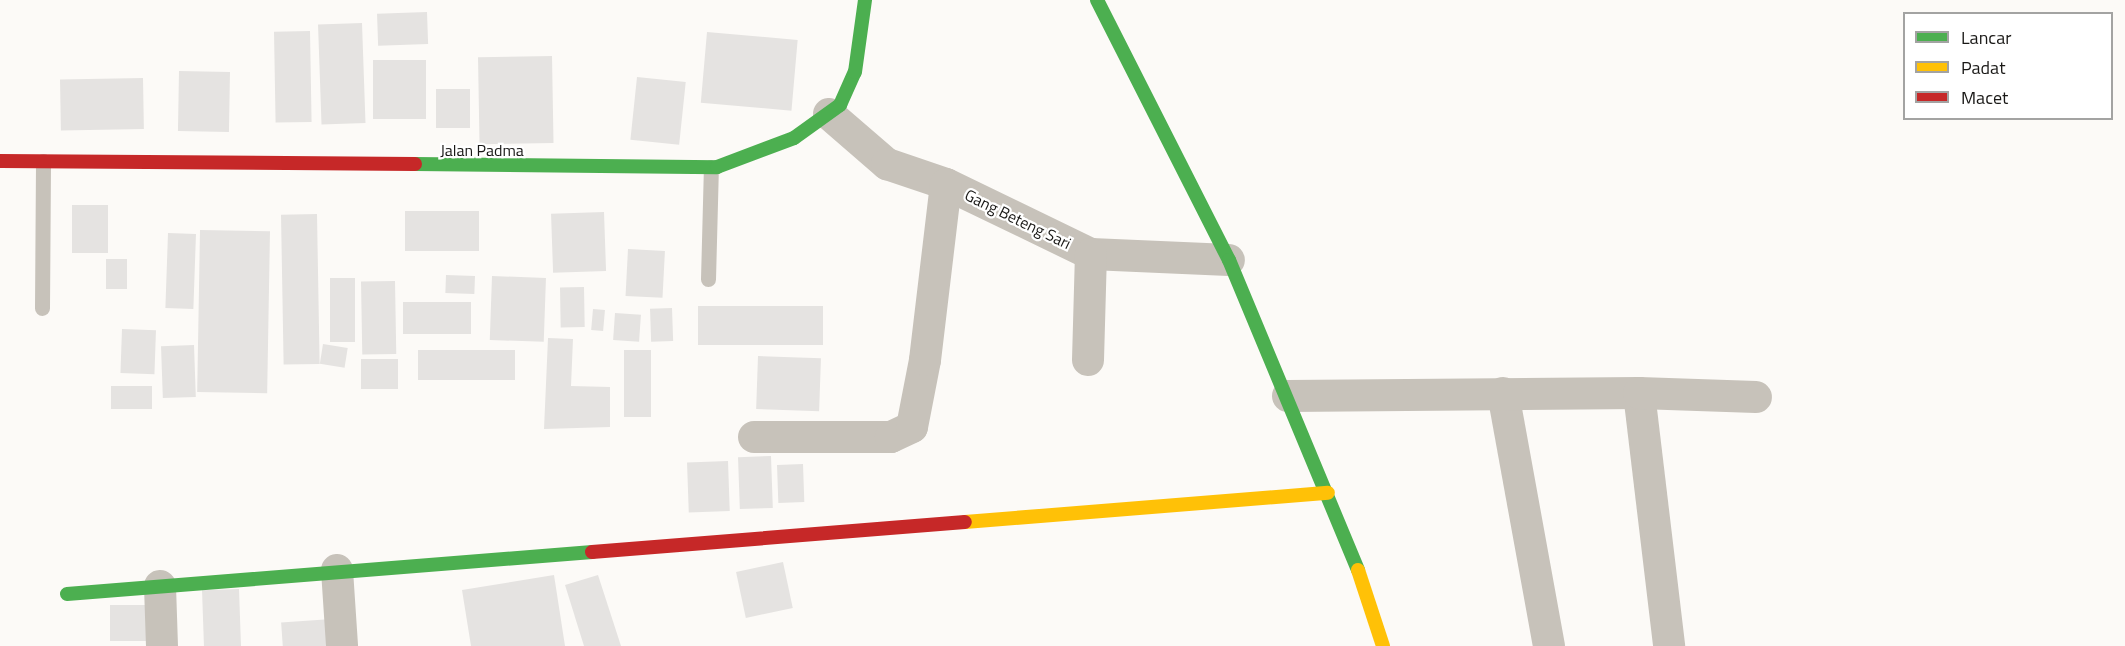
<!DOCTYPE html>
<style>
body{margin:0}
#map{position:relative;width:2125px;height:646px;overflow:hidden;background:#fcfaf7;font-family:"Titillium Web",sans-serif}
div>[style]{position:absolute}
[style*='--x']{left:calc(var(--x)*1px);top:calc(var(--y)*1px);width:calc(var(--w)*1px);rotate:calc(var(--a)*1deg)}
.building>*{inset:0;background:#e5e3e1;transform-origin:0 0}
.lane>*{height:15px;margin:-7.5px;padding:0 7.5px;transform-origin:7.5px;border-radius:7.5px;background:#c7c2ba}
.street>*{height:32px;margin:-16px;padding:0 16px;transform-origin:16px;border-radius:16px;background:#c7c2ba}
.fast>*{height:14px;margin:-7px;padding:0 7px;transform-origin:7px;border-radius:7px;background:#4caf50}
.slow>*{height:14px;margin:-7px;padding:0 7px;transform-origin:7px;border-radius:7px;background:#ffc107}
.jam>*{height:14px;margin:-7px;padding:0 7px;transform-origin:7px;border-radius:7px;background:#c62828}
span{translate:-50% -50%;white-space:nowrap;text-align:center;line-height:1.15;-webkit-text-stroke:4.5px #fff;paint-order:stroke}
.street-label{font-size:16px;color:#191816}
.legend{position:absolute;left:1903px;top:12px;width:210px;height:108px;box-sizing:border-box;background:#fff;border:2px solid #a3a3a2;margin:0;padding:8px 10px;list-style:none;font-size:18px;color:#191816}
.legend li{display:flex;align-items:center;gap:12px;height:30px}
.legend b{width:30px;border:2px solid #a3a3a2}
</style>
<div id="map">
<div class="building">
<i style="left:427px;top:12px;width:32px;height:50px;rotate:88deg"></i>
<i style="left:362px;top:23px;width:100px;height:44px;rotate:88deg"></i>
<i style="left:310px;top:31px;width:91px;height:36px;rotate:89deg"></i>
<i style="left:707px;top:32px;width:91px;height:71px;rotate:5deg"></i>
<i style="left:552px;top:56px;width:87px;height:74px;rotate:89deg"></i>
<i style="left:373px;top:60px;width:53px;height:59px"></i>
<i style="left:179px;top:71px;width:51px;height:60px;rotate:1deg"></i>
<i style="left:637px;top:77px;width:49px;height:63px;rotate:6deg"></i>
<i style="left:143px;top:78px;width:51px;height:83px;rotate:89deg"></i>
<i style="left:436px;top:89px;width:34px;height:39px"></i>
<i style="left:108px;top:205px;width:48px;height:36px;rotate:90deg"></i>
<i style="left:405px;top:211px;width:74px;height:40px"></i>
<i style="left:604px;top:212px;width:59px;height:53px;rotate:88deg"></i>
<i style="left:317px;top:214px;width:150px;height:36px;rotate:89deg"></i>
<i style="left:200px;top:230px;width:70px;height:162px;rotate:1deg"></i>
<i style="left:168px;top:233px;width:28px;height:75px;rotate:2deg"></i>
<i style="left:628px;top:249px;width:37px;height:47px;rotate:3deg"></i>
<i style="left:106px;top:259px;width:21px;height:30px"></i>
<i style="left:446px;top:275px;width:29px;height:18px;rotate:2deg"></i>
<i style="left:492px;top:276px;width:54px;height:64px;rotate:2deg"></i>
<i style="left:330px;top:278px;width:25px;height:64px"></i>
<i style="left:395px;top:281px;width:73px;height:34px;rotate:89deg"></i>
<i style="left:584px;top:287px;width:40px;height:24px;rotate:89deg"></i>
<i style="left:471px;top:302px;width:32px;height:68px;rotate:90deg"></i>
<i style="left:698px;top:306px;width:125px;height:39px"></i>
<i style="left:672px;top:308px;width:33px;height:22px;rotate:88deg"></i>
<i style="left:593px;top:309px;width:12px;height:21px;rotate:5deg"></i>
<i style="left:615px;top:313px;width:26px;height:27px;rotate:4deg"></i>
<i style="left:122px;top:329px;width:34px;height:44px;rotate:2deg"></i>
<i style="clip-path:polygon(548px 338px,573px 339px,571px 386px,610px 387px,610px 427px,544px 429px)"></i>
<i style="left:323px;top:344px;width:25px;height:20px;rotate:9deg"></i>
<i style="left:194px;top:345px;width:52px;height:33px;rotate:88deg"></i>
<i style="left:418px;top:350px;width:97px;height:30px"></i>
<i style="left:624px;top:350px;width:27px;height:67px"></i>
<i style="left:758px;top:356px;width:63px;height:53px;rotate:2deg"></i>
<i style="left:361px;top:359px;width:37px;height:30px"></i>
<i style="left:111px;top:386px;width:41px;height:23px"></i>
<i style="left:771px;top:456px;width:52px;height:33px;rotate:88deg"></i>
<i style="left:728px;top:461px;width:50px;height:41px;rotate:88deg"></i>
<i style="left:803px;top:464px;width:38px;height:26px;rotate:88deg"></i>
<i style="left:783px;top:562px;width:47px;height:48px;rotate:78deg"></i>
<i style="clip-path:polygon(554px 575px,565px 646px,471px 646px,462px 590px)"></i>
<i style="clip-path:polygon(598px 575px,621px 646px,584px 646px,565px 585px)"></i>
<i style="left:239px;top:589px;width:57px;height:37px;rotate:88deg"></i>
<i style="left:110px;top:605px;width:50px;height:36px"></i>
<i style="left:332px;top:619px;width:27px;height:51px;rotate:86deg"></i>
</div>
<div class="lane">
<i style="--x:708;--y:279;--w:112;--a:-88.5"></i>
<i style="--x:42;--y:308;--w:147;--a:-89.6"></i>
</div>
<div class="street">
<i style="--x:829;--y:114;--w:77;--a:40.8"></i>
<i style="--x:887;--y:164;--w:62;--a:18.7"></i>
<i style="--x:946;--y:184;--w:161;--a:25.8"></i>
<i style="--x:1091;--y:254;--w:138;--a:2.5"></i>
<i style="--x:1088;--y:360;--w:106;--a:-88.4"></i>
<i style="--x:1503;--y:393;--w:257;--a:79.7"></i>
<i style="--x:1639;--y:393;--w:255;--a:83.2"></i>
<i style="--x:1288;--y:396;--w:351;--a:-0.5"></i>
<i style="--x:1639;--y:393;--w:117;--a:2"></i>
<i style="--x:754;--y:437;--w:137;--a:0"></i>
<i style="--x:891;--y:437;--w:23;--a:-25"></i>
<i style="--x:912;--y:427;--w:68;--a:-79"></i>
<i style="--x:925;--y:360;--w:177;--a:-83.2"></i>
<i style="--x:337;--y:570;--w:76;--a:86.2"></i>
<i style="--x:160;--y:586;--w:60;--a:88.1"></i>
</div>
<div class="fast">
<i style="--x:1097;--y:0;--w:292;--a:63.1"></i>
<i style="--x:1229;--y:260;--w:336;--a:67.4"></i>
<i style="--x:415;--y:164;--w:302;--a:0.6"></i>
<i style="--x:717;--y:167;--w:82;--a:-20.6"></i>
<i style="--x:794;--y:138;--w:57;--a:-35.7"></i>
<i style="--x:840;--y:105;--w:36;--a:-66"></i>
<i style="--x:855;--y:72;--w:73;--a:-82.1"></i>
<i style="--x:67;--y:594;--w:527;--a:-4.57"></i>
</div>
<div class="slow">
<i style="--x:965;--y:522;--w:364;--a:-4.6"></i>
<i style="--x:1358;--y:570;--w:80;--a:71.8"></i>
</div>
<div class="jam">
<i style="--x:0;--y:161;--w:415;--a:0.4"></i>
<i style="--x:592;--y:552;--w:374;--a:-4.6"></i>
</div>
<div class="street-label">
<span style="left:482px;top:150px">Jalan Padma</span>
<span style="left:1018px;top:219px;rotate:26deg">Gang Beteng Sari</span>
</div>
<ul class="legend">
<li><b style="height:8px;background:#4caf50"></b>Lancar</li>
<li><b style="height:8px;background:#ffc107"></b>Padat</li>
<li><b style="height:8px;background:#c62828"></b>Macet</li>
</ul>
</div>
